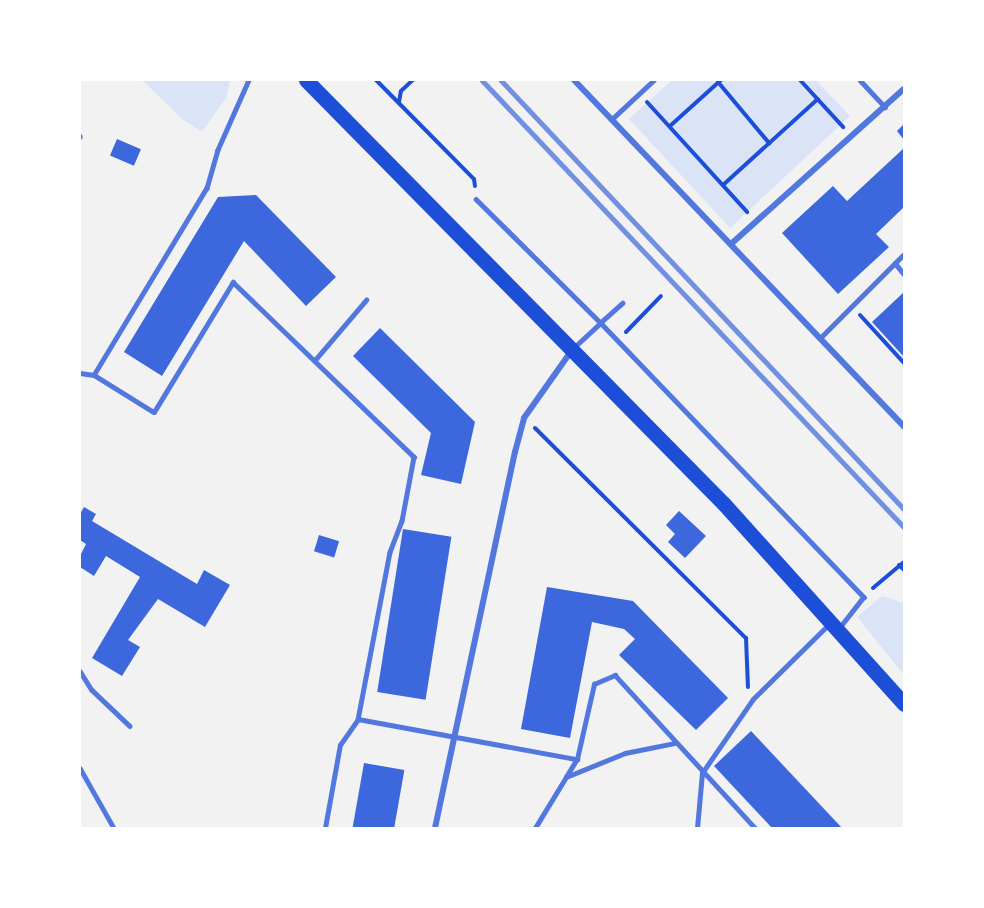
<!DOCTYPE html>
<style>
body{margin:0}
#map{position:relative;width:984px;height:908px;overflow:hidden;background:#f2f2f2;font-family:"PT Sans Narrow",sans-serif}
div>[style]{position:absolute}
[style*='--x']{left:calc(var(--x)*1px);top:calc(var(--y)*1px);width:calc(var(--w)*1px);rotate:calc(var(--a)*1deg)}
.green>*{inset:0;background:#dbe4f7}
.building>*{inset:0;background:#3d67dc;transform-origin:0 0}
.path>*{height:4px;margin:-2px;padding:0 2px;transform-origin:2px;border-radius:2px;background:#1d4ed8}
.service>*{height:4.5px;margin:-2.25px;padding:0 2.25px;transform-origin:2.25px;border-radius:2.25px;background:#5277de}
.minor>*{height:6px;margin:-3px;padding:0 3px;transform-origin:3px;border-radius:3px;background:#5277de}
.primary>*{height:15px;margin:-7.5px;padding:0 7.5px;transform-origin:7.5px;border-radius:7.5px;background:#1d4ed8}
.rail>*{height:4.5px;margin:-2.25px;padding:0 2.25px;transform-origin:2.25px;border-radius:2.25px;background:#7290e2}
span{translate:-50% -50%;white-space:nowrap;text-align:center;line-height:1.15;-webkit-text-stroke:4.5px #fff;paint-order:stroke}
.frame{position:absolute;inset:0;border:81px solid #fff;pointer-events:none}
</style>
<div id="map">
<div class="green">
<i style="clip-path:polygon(142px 80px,230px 80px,226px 98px,202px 132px,182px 119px)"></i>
<i style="clip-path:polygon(672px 80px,816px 80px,850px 116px,730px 228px,629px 119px)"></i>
<i style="clip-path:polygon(882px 596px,904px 603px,904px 675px,857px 617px)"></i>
</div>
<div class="building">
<i style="clip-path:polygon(904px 124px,904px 140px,897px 131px)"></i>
<i style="left:117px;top:139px;width:26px;height:18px;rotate:23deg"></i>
<i style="clip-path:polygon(904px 148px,904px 207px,876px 234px,889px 247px,838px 294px,782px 233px,833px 186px,847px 201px)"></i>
<i style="clip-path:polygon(256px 195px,336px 277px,306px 306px,244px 241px,162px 376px,124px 352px,218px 197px)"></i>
<i style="clip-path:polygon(904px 292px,904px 357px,872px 322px)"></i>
<i style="clip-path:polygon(380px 328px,475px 422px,461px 484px,421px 475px,431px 433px,353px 356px)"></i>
<i style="clip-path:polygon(84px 507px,96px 514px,92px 521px,197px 584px,204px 570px,230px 585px,205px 627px,158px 599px,128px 640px,140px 647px,122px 676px,92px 658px,140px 577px,106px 556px,94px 576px,80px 567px,80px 556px,86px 544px,80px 540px,80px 514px)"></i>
<i style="clip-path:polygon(679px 511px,706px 536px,685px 558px,668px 542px,675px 534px,666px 525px)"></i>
<i style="left:403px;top:529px;width:49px;height:165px;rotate:9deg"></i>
<i style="left:319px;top:535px;width:21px;height:17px;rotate:17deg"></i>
<i style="clip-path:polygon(547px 587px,633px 601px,728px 698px,696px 730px,619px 655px,635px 639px,624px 629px,592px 622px,570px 738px,521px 729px)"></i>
<i style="clip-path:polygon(751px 731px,842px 828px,772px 828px,714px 766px)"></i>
<i style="left:364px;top:763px;width:41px;height:66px;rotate:10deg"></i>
</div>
<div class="path">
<i style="--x:376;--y:80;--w:139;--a:45.3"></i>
<i style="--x:474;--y:179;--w:7;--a:82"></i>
<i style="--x:800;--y:80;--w:64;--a:47.5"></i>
<i style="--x:718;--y:82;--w:80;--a:50.1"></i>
<i style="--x:399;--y:102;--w:11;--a:-80"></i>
<i style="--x:401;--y:91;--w:16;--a:-43"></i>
<i style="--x:647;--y:102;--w:149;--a:47.7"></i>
<i style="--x:670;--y:126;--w:69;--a:-42"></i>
<i style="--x:723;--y:185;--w:128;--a:-42.2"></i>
<i style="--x:860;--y:315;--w:65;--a:47.5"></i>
<i style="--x:626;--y:332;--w:50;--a:-45.8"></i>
<i style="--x:535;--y:428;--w:298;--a:44.9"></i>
<i style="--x:746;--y:638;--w:49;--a:87.7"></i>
<i style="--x:899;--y:565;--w:7;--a:45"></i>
<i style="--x:873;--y:588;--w:40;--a:-40"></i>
</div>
<div class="service">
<i style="--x:249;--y:80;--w:77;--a:113.9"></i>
<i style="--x:218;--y:150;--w:40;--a:106"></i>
<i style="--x:207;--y:188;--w:218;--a:121.1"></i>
<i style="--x:94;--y:375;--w:70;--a:31.7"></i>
<i style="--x:154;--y:412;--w:152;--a:-58.7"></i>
<i style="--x:233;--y:282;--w:252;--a:44"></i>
<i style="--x:414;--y:457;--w:65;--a:100.6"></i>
<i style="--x:402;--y:521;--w:33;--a:111"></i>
<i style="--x:390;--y:552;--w:170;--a:100.8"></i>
<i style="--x:358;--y:719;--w:223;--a:10.4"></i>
<i style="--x:577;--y:759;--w:77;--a:-77.2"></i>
<i style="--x:594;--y:684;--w:23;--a:-23"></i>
<i style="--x:615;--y:675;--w:207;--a:47.5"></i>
<i style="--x:860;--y:80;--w:37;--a:47"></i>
<i style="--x:612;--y:119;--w:57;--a:-42.9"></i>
<i style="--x:80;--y:136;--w:1;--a:90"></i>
<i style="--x:476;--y:199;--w:176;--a:44.8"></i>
<i style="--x:601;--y:323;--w:35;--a:137"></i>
<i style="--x:895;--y:263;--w:14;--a:51"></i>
<i style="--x:623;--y:303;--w:30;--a:138"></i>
<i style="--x:601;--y:323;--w:380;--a:46.2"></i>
<i style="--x:864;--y:597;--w:39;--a:128"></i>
<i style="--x:820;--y:338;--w:119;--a:-45"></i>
<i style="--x:315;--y:360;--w:79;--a:-49.6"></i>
<i style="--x:80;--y:373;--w:14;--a:8"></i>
<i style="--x:80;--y:671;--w:22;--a:58"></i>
<i style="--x:92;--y:690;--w:52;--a:43.5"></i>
<i style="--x:80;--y:768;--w:69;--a:60.5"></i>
<i style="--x:566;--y:777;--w:21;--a:-59"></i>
<i style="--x:325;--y:828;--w:84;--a:-79.8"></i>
<i style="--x:340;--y:745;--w:32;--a:-55"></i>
<i style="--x:535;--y:828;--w:60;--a:-58.7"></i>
<i style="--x:566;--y:777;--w:64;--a:-22.1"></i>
<i style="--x:625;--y:753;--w:51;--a:-11.3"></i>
<i style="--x:697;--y:828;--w:55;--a:-84.8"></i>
<i style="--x:702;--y:773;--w:90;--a:-55.4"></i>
<i style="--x:753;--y:699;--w:107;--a:-44.6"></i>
</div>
<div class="minor">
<i style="--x:574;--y:80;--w:479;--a:46.4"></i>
<i style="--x:731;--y:244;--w:232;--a:-41.9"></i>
<i style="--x:435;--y:828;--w:384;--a:-78"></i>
<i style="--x:515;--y:452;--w:35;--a:-75"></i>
<i style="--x:524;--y:418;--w:83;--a:-54.8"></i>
</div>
<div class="primary">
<i style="--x:306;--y:80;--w:595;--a:45.41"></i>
<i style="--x:724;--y:504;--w:269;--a:48"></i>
</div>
<div class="rail">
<i style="--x:482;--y:80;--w:615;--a:46.65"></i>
<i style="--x:501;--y:80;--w:589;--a:46.79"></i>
</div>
<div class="frame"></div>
</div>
